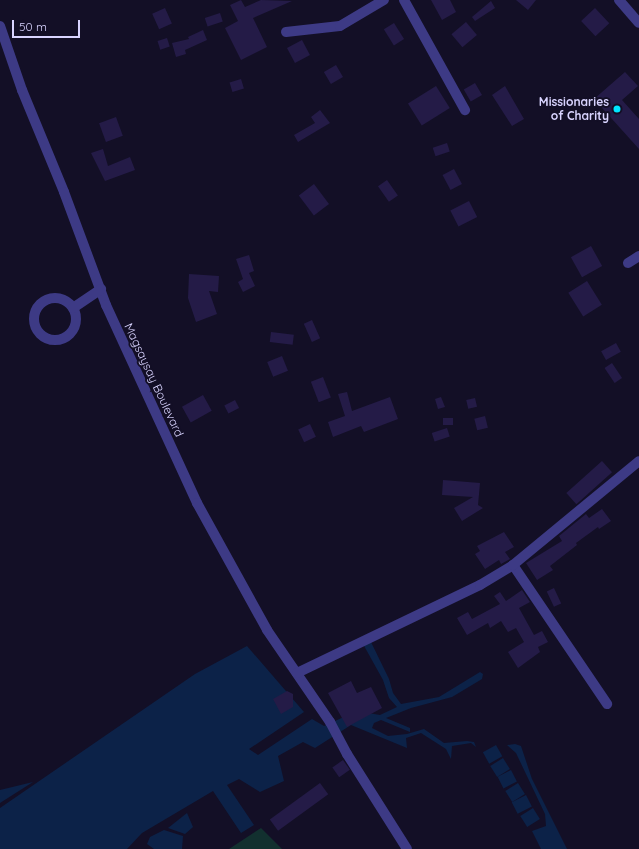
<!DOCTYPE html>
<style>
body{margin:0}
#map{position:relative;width:639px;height:849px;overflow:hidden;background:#130f26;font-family:Quicksand,sans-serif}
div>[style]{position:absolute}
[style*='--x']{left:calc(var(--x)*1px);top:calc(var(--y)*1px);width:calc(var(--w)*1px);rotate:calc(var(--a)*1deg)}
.green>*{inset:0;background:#12302f}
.water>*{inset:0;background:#0c2248;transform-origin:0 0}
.building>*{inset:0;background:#241b47;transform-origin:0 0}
.minor>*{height:10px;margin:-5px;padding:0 5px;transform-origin:5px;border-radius:5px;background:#3d3a85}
.minor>.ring{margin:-5px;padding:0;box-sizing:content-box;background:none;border:10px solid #3d3a85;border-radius:50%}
.dots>*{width:11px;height:11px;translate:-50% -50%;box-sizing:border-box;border:2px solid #130f26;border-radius:50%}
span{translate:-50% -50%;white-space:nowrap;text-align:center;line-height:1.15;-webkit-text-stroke:4px #130f26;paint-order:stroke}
.poi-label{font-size:12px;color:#d9d4ff;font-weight:700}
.right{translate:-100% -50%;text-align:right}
.street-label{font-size:12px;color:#d9d4ff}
.scale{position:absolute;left:12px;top:20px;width:68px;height:18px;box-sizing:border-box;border:2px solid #d9d4ff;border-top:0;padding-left:5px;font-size:12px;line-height:14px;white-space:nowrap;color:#d9d4ff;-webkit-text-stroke:3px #130f26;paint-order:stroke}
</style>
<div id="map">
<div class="green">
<i style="clip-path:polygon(261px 828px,282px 849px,229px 849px)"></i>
</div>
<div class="water">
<i style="clip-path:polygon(370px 640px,389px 679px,393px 693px,401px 704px,439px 697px,480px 672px,483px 674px,482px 679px,452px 697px,411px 708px,386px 718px,410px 728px,410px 732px,381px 720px,374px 723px,372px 728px,388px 736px,407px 734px,424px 729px,444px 743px,467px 741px,474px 742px,476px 747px,471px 743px,452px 746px,451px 759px,446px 749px,421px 733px,406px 738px,407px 748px,351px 725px,315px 748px,303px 742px,278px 756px,284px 781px,260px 792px,239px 779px,227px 785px,254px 825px,241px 833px,213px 791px,142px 833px,127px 849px,0 849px,0 808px,195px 674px,247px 646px,304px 712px,249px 749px,258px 755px,312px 719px,324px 726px,357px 711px,380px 715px,397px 707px,389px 698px,383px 680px,363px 644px)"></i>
<i style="clip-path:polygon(515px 744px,521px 746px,532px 779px,567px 849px,541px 849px,532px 831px,546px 826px,545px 814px,516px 753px,507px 745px)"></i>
<i style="left:496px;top:745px;width:13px;height:15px;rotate:61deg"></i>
<i style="left:503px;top:758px;width:13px;height:15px;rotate:58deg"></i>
<i style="left:511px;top:770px;width:13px;height:15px;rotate:63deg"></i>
<i style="clip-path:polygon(33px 782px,0 803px,0 790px)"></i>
<i style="left:518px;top:783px;width:13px;height:15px;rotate:58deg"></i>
<i style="left:526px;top:795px;width:13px;height:16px;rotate:63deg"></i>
<i style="left:533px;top:808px;width:13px;height:15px;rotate:58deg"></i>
<i style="clip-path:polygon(187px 813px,193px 827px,185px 834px,168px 828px)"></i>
<i style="clip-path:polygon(164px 830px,183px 836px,182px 849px,154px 849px,147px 844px,150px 837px)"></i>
</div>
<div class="building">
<i style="clip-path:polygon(241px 0,245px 7px,261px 0,292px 1px,253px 18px,267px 47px,241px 60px,225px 28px,238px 21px,230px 5px)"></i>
<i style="clip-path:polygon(431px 0,450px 0,456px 12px,442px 20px)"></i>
<i style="clip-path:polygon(516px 0,536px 0,528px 10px)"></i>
<i style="clip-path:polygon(491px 1px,495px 8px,475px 21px,472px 17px)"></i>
<i style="left:165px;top:8px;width:17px;height:14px;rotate:66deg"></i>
<i style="left:595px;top:8px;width:21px;height:19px;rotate:47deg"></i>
<i style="left:220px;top:13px;width:9px;height:16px;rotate:72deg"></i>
<i style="left:466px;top:22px;width:17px;height:19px;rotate:50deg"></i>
<i style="left:394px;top:23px;width:19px;height:12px;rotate:58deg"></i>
<i style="clip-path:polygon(203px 30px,207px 40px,185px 50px,186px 54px,176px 57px,172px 43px,189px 39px,188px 37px)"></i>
<i style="left:167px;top:38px;width:9px;height:10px;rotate:72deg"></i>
<i style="left:302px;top:40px;width:17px;height:17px;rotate:62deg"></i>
<i style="left:336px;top:65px;width:14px;height:14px;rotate:60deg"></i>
<i style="clip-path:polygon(625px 72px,638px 86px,622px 100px,639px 119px,639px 149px,594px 99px)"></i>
<i style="left:241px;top:79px;width:10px;height:12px;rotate:73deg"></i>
<i style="left:475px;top:83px;width:14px;height:13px;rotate:60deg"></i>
<i style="left:436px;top:86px;width:26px;height:33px;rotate:58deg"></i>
<i style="clip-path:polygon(505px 86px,524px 119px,512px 126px,492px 95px)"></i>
<i style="clip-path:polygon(320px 110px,330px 123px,298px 142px,294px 135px,315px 123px,311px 117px)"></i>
<i style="left:116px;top:117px;width:20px;height:18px;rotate:70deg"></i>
<i style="left:447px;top:143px;width:9px;height:15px;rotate:72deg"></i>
<i style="clip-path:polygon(103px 149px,108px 166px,130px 157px,135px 170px,105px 181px,91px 153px)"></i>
<i style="left:454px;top:169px;width:17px;height:13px;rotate:62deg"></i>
<i style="left:387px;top:180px;width:19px;height:11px;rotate:55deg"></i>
<i style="left:314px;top:184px;width:25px;height:19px;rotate:53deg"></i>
<i style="left:469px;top:201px;width:18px;height:21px;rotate:63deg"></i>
<i style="left:591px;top:246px;width:23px;height:23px;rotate:61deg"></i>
<i style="clip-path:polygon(249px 255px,254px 271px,249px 273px,255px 286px,243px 292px,238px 282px,243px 279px,236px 259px)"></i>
<i style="clip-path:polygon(189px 274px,219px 276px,218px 292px,209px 291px,217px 314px,196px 322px,188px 298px)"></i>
<i style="left:587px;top:281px;width:28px;height:22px;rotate:58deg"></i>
<i style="left:312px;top:320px;width:20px;height:9px;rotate:66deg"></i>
<i style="left:271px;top:332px;width:23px;height:10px;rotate:7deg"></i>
<i style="left:616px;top:343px;width:10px;height:17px;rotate:61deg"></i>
<i style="left:282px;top:356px;width:16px;height:16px;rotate:68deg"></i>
<i style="left:612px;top:363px;width:18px;height:9px;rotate:56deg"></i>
<i style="left:323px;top:377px;width:22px;height:13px;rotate:69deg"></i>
<i style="clip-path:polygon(347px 392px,352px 411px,390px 397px,398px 419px,364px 432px,361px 426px,333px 437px,328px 422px,345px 416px,338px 394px)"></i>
<i style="left:203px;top:395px;width:18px;height:24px;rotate:61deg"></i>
<i style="clip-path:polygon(441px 397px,445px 407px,438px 409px,435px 399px)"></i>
<i style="left:475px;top:398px;width:9px;height:9px;rotate:77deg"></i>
<i style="left:235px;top:400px;width:9px;height:12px;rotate:63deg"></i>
<i style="left:485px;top:416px;width:12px;height:11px;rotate:76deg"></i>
<i style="left:443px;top:418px;width:10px;height:7px"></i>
<i style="left:310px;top:424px;width:14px;height:13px;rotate:65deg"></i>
<i style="left:447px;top:428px;width:9px;height:16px;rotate:72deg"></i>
<i style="left:602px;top:461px;width:15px;height:48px;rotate:48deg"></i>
<i style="clip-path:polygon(443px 480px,480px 483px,478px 505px,483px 508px,462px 521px,454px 508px,473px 497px,442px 495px)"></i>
<i style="clip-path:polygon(602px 509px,611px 521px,599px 529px,598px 527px,576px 543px,577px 545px,550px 566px,553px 570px,537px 580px,526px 563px,562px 541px,559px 536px,586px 514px,589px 518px)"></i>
<i style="clip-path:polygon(504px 532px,514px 547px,505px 552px,510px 559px,501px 564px,499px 560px,485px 569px,475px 554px,480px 551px,477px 546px)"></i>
<i style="left:554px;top:588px;width:17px;height:8px;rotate:65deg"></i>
<i style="clip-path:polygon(522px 590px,530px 602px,519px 608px,534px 635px,542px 631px,548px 642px,538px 647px,540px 652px,518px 668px,508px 652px,524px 642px,516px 628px,508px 632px,501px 621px,490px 628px,488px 623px,467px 635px,457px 618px,468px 612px,472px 619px,500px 604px,494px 596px,500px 592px,506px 601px)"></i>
<i style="clip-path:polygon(351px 681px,357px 693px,371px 687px,382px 708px,347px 727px,328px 693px)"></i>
<i style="clip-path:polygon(287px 691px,293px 694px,293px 707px,281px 714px,273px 699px)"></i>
<i style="left:343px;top:760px;width:12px;height:13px;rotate:55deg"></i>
<i style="left:320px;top:783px;width:14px;height:62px;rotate:54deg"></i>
</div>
<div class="minor">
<i style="--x:404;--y:0;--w:126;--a:61"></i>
<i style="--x:619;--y:0;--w:30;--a:49"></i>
<i style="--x:0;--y:26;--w:68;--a:71"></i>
<i style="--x:22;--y:90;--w:110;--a:67.6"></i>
<i style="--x:64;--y:192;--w:121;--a:69.6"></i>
<i style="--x:106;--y:305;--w:218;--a:65.3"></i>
<i style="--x:197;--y:503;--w:145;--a:61.1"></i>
<i style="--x:267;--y:630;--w:112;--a:55.6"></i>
<i style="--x:330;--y:722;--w:36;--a:62"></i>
<i style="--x:347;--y:754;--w:112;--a:57.7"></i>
<i style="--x:286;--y:32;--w:54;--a:-6.3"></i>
<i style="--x:340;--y:26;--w:51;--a:-30.6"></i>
<i style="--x:628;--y:263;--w:13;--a:-32"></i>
<i class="ring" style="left:34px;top:298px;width:32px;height:32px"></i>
<i style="--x:73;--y:308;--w:34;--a:-34"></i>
<i style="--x:513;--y:565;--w:168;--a:55.9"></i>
<i style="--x:297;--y:673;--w:203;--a:-25.7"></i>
<i style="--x:480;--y:585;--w:39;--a:-31"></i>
<i style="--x:513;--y:565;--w:163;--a:-39.5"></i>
</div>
<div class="dots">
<i style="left:617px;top:109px;background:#00e5ff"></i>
</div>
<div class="poi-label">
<span class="right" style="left:609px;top:109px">Missionaries<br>of Charity</span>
</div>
<div class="street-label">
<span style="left:154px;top:380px;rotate:65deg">Magsaysay Boulevard</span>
</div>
<div class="scale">50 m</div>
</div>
